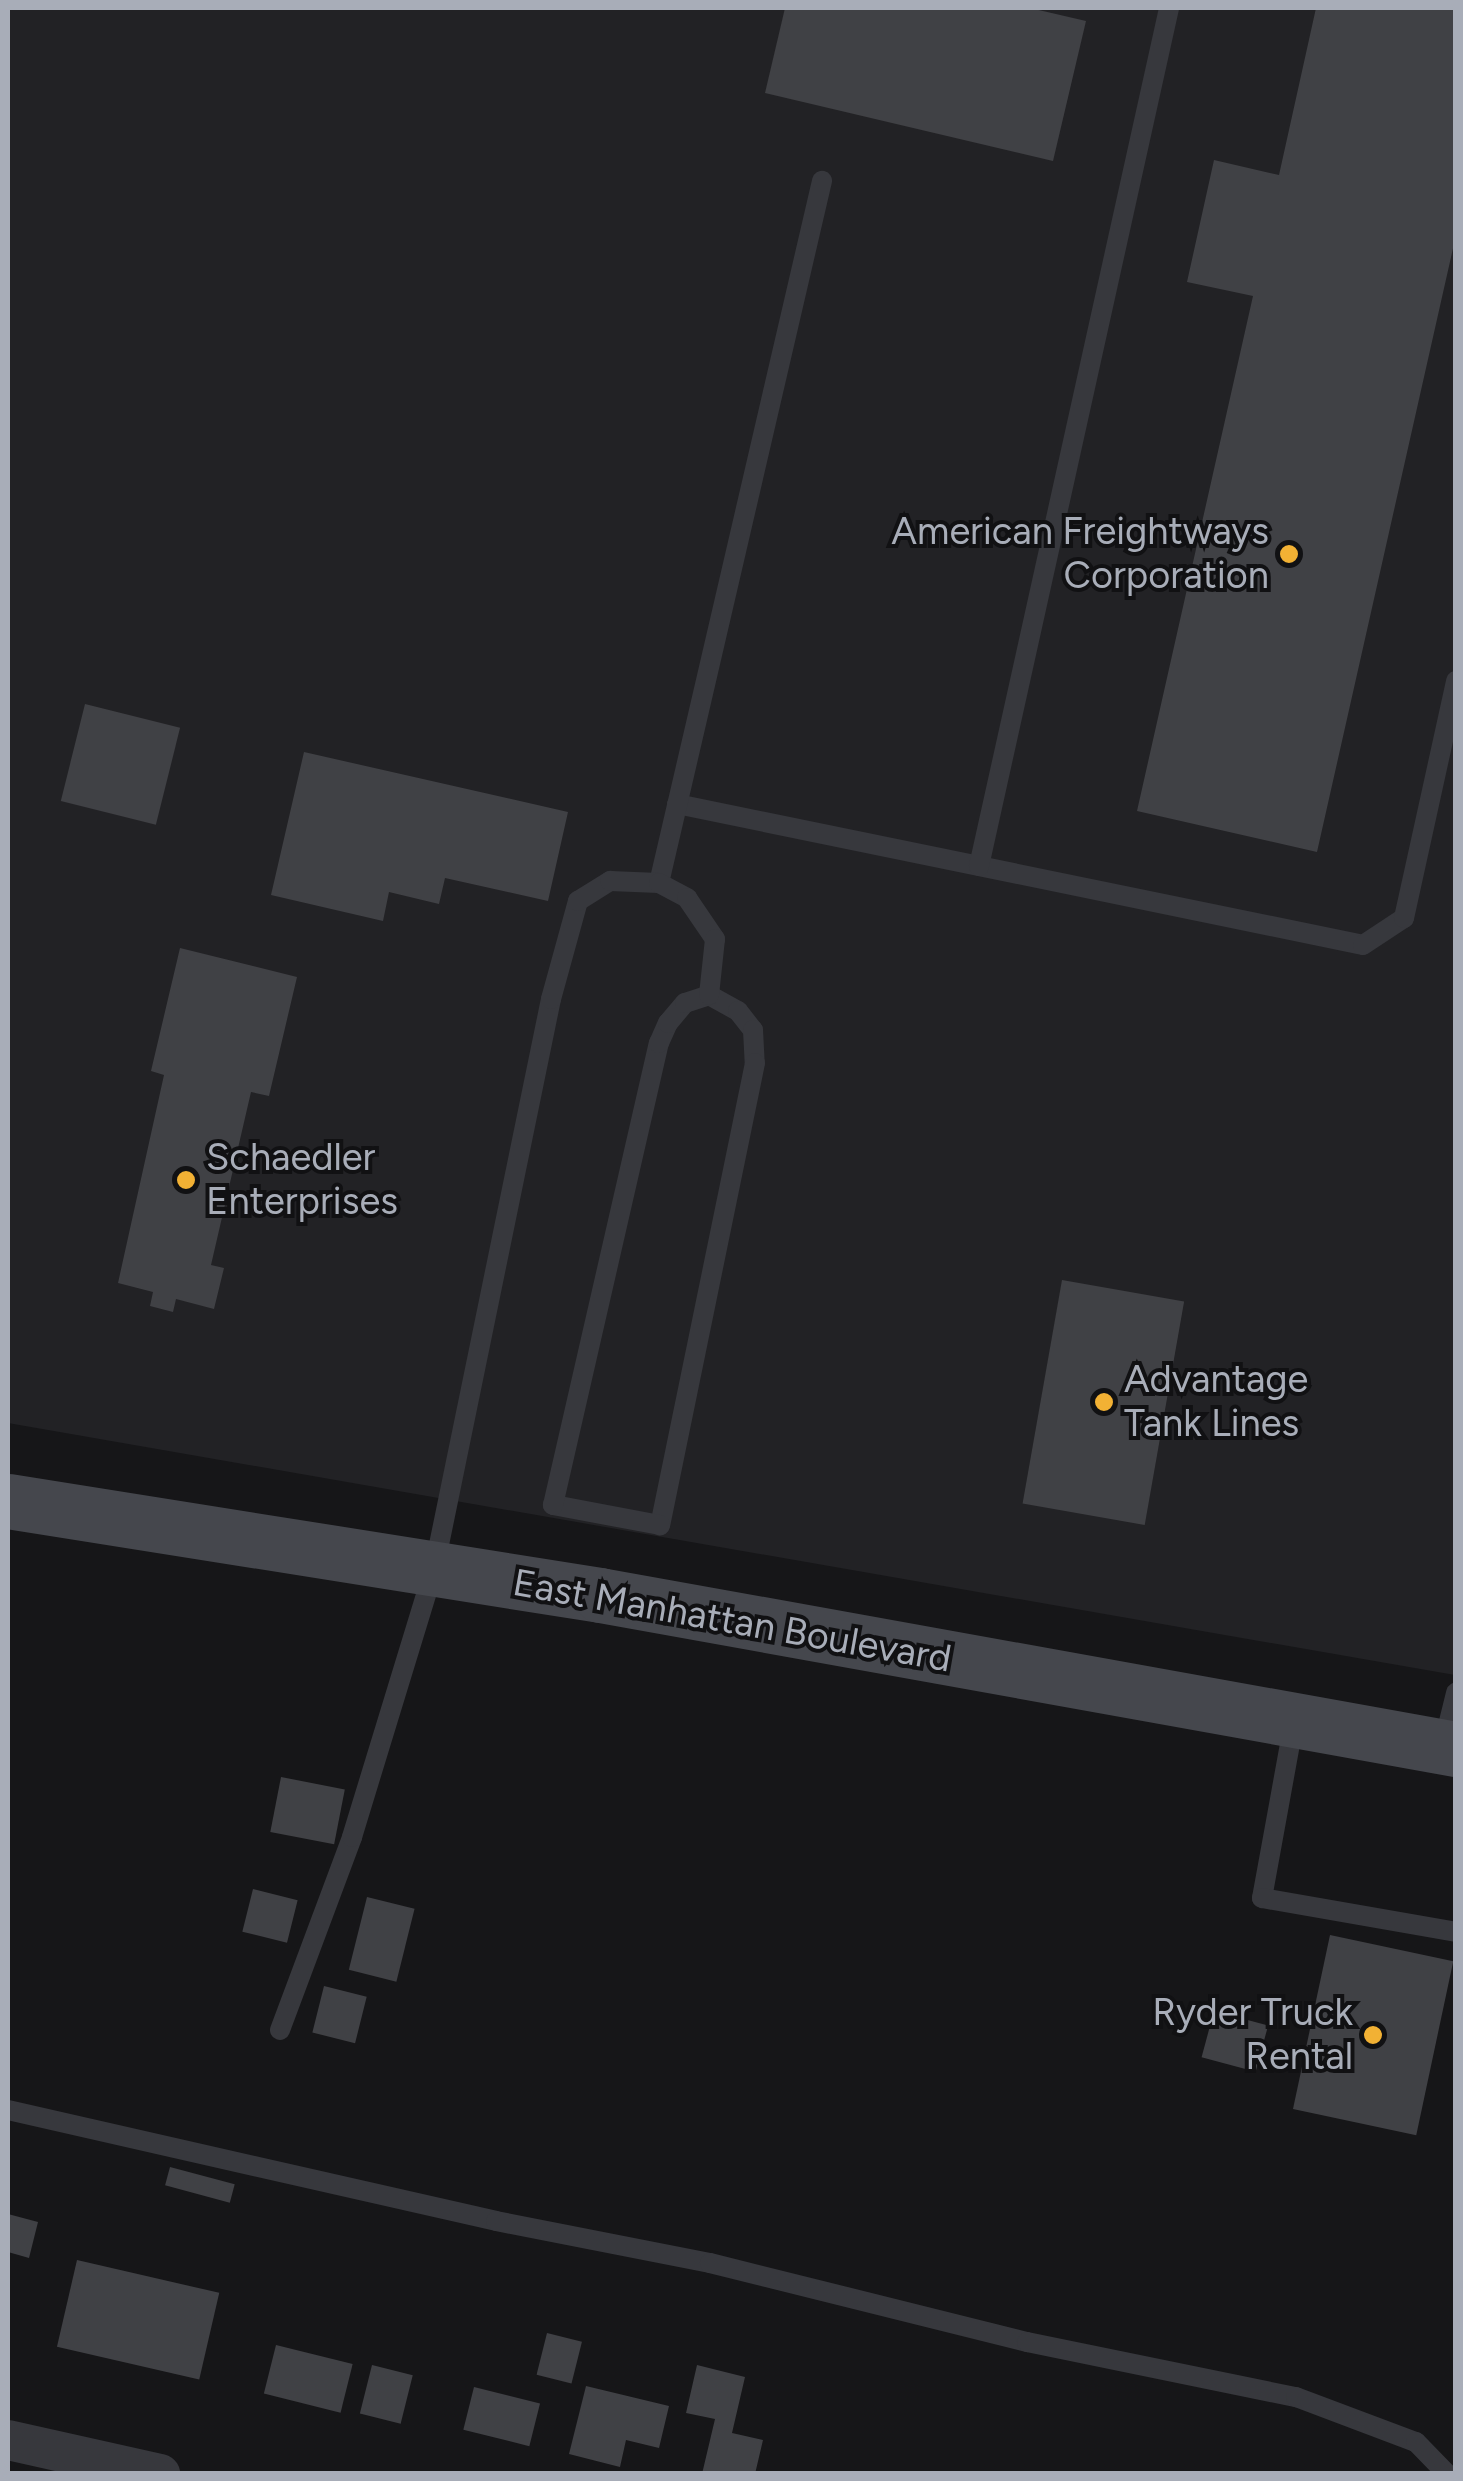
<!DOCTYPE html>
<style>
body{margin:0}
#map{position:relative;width:1463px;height:2481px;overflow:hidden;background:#161618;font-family:Figtree,sans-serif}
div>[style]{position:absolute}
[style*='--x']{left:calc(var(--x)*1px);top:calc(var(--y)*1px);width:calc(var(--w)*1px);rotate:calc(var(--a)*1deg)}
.built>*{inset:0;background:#222225}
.building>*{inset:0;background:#404145;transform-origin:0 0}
.lane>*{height:20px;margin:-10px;padding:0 10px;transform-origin:10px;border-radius:10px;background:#37383d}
.street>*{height:40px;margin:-20px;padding:0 20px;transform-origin:20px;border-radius:20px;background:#37383d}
.secondary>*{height:55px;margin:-27.5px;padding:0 27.5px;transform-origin:27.5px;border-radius:27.5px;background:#45474d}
.dots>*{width:28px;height:28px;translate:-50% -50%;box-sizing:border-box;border:5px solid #111113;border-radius:50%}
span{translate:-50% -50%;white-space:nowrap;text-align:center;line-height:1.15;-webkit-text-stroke:8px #111113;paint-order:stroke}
.poi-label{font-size:38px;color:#a8adb8}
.right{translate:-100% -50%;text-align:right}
.left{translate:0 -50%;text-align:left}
.street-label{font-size:38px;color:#a8adb8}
.frame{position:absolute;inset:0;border:10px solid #a8adb8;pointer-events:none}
</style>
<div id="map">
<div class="built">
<i style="clip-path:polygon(8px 8px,1455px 8px,1455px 1675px,8px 1423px)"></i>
</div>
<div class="building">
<i style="clip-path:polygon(785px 8px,1030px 8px,1086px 21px,1053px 161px,765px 93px)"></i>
<i style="clip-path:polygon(1316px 8px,1456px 8px,1456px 235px,1317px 852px,1137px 811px,1253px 296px,1187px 282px,1214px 160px,1279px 175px)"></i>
<i style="left:85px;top:704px;width:98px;height:100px;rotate:14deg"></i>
<i style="clip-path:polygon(304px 752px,568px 812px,548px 901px,445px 878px,439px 904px,389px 892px,383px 921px,271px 895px)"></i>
<i style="clip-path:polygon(180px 948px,297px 977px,269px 1096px,251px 1092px,211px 1265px,224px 1268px,214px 1309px,176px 1299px,173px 1312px,150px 1306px,153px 1292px,118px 1283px,164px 1075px,151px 1071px)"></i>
<i style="left:1062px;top:1280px;width:124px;height:227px;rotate:10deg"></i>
<i style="left:281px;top:1777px;width:65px;height:56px;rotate:11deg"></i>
<i style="left:253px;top:1889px;width:46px;height:44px;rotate:14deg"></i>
<i style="left:367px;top:1897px;width:49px;height:75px;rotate:14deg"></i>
<i style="left:1330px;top:1935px;width:126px;height:178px;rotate:12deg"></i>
<i style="left:324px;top:1986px;width:44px;height:48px;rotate:14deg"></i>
<i style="left:1214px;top:2011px;width:56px;height:48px;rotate:15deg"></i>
<i style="left:170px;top:2167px;width:67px;height:19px;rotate:15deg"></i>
<i style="clip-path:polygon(8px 2214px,38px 2222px,29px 2258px,8px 2252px)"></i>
<i style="left:77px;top:2260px;width:146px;height:89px;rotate:13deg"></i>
<i style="left:547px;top:2333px;width:36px;height:43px;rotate:14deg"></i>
<i style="left:276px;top:2345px;width:79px;height:50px;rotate:14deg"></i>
<i style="left:372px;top:2365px;width:42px;height:50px;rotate:14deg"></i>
<i style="clip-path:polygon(697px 2365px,745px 2377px,732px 2433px,763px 2440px,755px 2474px,702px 2474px,715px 2419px,686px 2413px)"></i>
<i style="clip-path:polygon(586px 2386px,669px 2406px,659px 2448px,626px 2440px,620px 2467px,569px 2454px)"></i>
<i style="left:474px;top:2387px;width:68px;height:44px;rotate:14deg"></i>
</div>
<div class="lane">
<i style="--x:677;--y:804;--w:700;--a:11.61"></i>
<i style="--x:1363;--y:945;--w:49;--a:-33.4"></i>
<i style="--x:1404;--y:918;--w:243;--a:-77.6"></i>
<i style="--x:979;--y:866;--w:879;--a:-77.51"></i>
<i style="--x:659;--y:883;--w:721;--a:-76.93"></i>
<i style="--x:709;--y:995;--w:33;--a:29"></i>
<i style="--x:738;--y:1011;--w:24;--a:52"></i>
<i style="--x:753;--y:1030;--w:33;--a:87"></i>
<i style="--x:755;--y:1063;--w:472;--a:101.6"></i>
<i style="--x:660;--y:1525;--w:109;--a:-169.4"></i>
<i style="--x:553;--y:1505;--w:474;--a:-77.1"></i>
<i style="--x:659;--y:1043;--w:22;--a:-66"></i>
<i style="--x:668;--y:1023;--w:26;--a:-50"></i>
<i style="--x:685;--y:1003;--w:25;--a:-18"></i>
<i style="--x:1294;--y:1722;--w:179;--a:100.3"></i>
<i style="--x:1262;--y:1898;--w:197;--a:9.9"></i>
<i style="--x:1443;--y:1746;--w:55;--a:-76.2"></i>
<i style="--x:280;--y:2030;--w:206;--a:-69.5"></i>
<i style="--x:352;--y:1837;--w:280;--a:-73"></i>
<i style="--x:434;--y:1569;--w:582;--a:-78.4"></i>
<i style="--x:551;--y:999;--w:102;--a:-74.6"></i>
<i style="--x:578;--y:901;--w:38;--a:-32"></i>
<i style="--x:610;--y:881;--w:49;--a:2.3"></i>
<i style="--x:659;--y:883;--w:32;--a:28"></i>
<i style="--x:687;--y:898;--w:50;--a:55.7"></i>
<i style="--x:715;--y:939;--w:56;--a:96.1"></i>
<i style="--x:8;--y:2110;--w:500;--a:12.81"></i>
<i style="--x:496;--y:2221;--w:218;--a:11.1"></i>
<i style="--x:710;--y:2263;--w:327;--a:14"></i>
<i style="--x:1027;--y:2342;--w:275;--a:11.6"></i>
<i style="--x:1296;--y:2397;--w:128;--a:20.6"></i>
<i style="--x:1416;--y:2442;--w:45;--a:45.9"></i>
</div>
<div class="street">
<i style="--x:8;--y:2440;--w:156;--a:12.6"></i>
</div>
<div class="secondary">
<i style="--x:8;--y:1501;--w:599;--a:9.02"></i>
<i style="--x:600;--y:1595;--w:870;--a:10.2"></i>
</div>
<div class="dots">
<i style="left:1289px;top:554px;background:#f2b134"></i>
<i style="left:186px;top:1180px;background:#f2b134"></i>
<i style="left:1104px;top:1402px;background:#f2b134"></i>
<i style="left:1373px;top:2035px;background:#f2b134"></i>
</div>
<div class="poi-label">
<span class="right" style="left:1269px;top:554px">American Freightways<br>Corporation</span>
<span class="left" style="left:206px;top:1180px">Schaedler<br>Enterprises</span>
<span class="left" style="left:1124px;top:1402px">Advantage<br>Tank Lines</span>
<span class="right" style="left:1353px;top:2035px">Ryder Truck<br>Rental</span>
</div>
<div class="street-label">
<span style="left:732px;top:1621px;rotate:10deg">East Manhattan Boulevard</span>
</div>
<div class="frame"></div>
</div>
